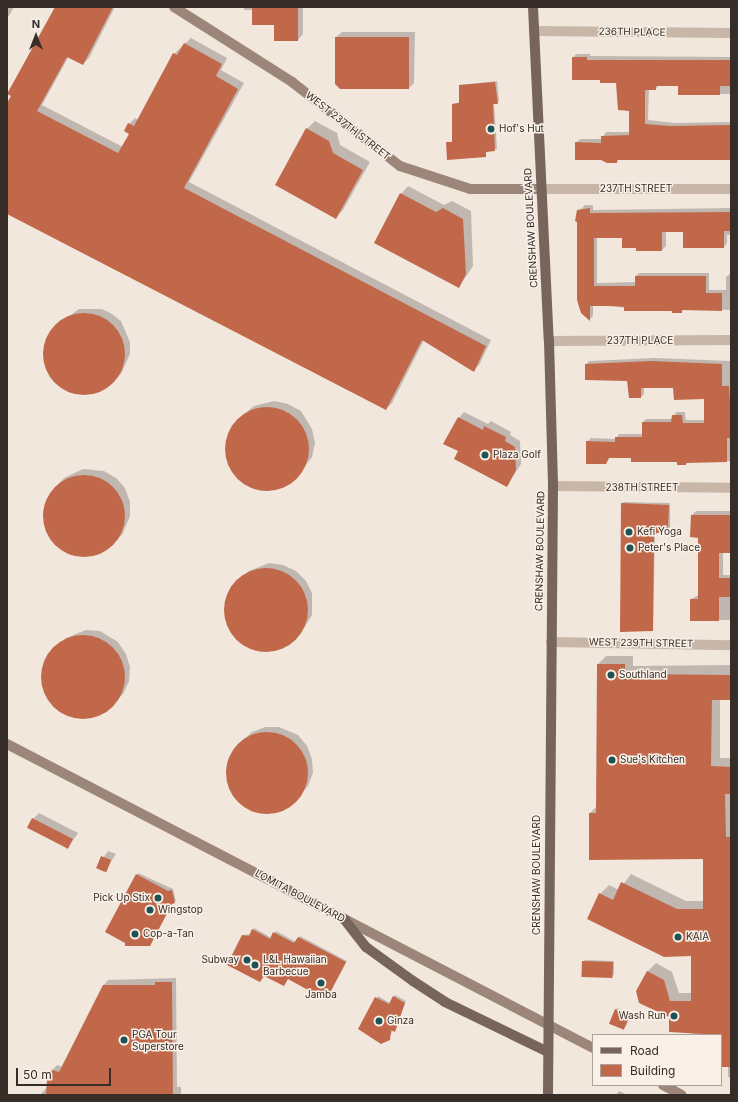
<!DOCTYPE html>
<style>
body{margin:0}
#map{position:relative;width:738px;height:1102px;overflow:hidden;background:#f1e7dc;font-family:Inter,sans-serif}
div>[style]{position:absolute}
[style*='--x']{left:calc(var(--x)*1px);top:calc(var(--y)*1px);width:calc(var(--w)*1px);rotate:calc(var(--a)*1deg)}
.shadow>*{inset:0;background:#0003}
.building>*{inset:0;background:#c1684a;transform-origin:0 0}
.round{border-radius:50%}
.street>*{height:10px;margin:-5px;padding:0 5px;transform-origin:5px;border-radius:5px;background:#c8b7a8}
.secondary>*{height:10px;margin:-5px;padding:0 5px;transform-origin:5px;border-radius:5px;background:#9c867a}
.primary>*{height:10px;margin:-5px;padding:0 5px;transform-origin:5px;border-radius:5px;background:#77645a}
.dots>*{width:11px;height:11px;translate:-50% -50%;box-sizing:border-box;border:2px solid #f9f1e8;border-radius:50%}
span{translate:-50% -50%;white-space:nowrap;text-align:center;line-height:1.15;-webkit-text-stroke:3px #f9f1e8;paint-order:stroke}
.street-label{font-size:10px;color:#362c28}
.poi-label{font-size:10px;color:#362c28}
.left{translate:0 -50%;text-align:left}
.right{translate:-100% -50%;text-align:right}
.frame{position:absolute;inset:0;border:8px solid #362c28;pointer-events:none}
.legend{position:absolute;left:592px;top:1034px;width:130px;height:52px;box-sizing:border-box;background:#f9f1e8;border:1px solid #aba29b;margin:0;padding:5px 7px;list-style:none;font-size:12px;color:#362c28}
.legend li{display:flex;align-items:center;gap:8px;height:20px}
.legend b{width:20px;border:1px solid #aba29b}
.north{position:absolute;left:16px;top:16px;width:40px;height:40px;-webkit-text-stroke:3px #f9f1e8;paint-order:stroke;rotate:0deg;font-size:11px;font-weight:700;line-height:16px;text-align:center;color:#362c28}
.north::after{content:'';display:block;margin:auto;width:14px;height:18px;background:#362c28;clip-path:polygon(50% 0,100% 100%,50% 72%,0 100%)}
.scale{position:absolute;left:16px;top:1068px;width:95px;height:18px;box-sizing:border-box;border:2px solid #362c28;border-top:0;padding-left:5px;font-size:12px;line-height:14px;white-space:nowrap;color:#362c28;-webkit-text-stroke:3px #f9f1e8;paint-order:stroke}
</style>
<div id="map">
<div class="shadow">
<i style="clip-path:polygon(7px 7px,14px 7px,7px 19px)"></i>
<i style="clip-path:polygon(56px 7px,115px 7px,89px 58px,83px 64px,69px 56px,42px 105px,123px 147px,130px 134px,129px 124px,135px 118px,138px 120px,174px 54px,191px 38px,227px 58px,221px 70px,244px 83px,189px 182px,491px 340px,479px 365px,473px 371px,424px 340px,392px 403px,386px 409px,7px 213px,7px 105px)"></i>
<i style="clip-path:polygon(244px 7px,303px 7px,303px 34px,298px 40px,253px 10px,244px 10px)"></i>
<i style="clip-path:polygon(342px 32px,415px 32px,414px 83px,409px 88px,336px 37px)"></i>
<i style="clip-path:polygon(576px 54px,590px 54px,590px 56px,731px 57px,731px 94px,679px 94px,679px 85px,659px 85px,656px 89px,649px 89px,648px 120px,675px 123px,731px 122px,731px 160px,619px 159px,617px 162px,602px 159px,576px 143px,580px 139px,602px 139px,606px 132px,630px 132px,630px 110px,617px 82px,601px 79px,573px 58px)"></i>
<i style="clip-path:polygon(497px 81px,499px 101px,494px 103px,497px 149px,487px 151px,485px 156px,447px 143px,453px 141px,453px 104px,460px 102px,460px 85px)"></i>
<i style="clip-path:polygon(315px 121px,337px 133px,340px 145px,370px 162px,343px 210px,336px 217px,307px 129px)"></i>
<i style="clip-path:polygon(408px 186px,444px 205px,452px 201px,471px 211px,473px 266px,459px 287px,401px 194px)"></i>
<i style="clip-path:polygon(585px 205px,593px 205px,593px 210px,731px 208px,731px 235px,727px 235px,727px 243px,724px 247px,684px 231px,666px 231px,666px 246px,662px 250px,637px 250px,637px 247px,624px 237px,597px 237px,597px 283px,636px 282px,636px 276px,639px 273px,709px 273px,709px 290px,726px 290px,726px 277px,731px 273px,731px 310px,684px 309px,681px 312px,593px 305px,593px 316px,590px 319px,578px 222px,576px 221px,576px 214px)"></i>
<i style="clip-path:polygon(79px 309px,102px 309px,112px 314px,121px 321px,130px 342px,130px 354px,121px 374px,95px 393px,72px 393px,62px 388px,53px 381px,44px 360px,44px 348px,53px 328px)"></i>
<i style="clip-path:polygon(655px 358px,731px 361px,731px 461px,689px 462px,686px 464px,678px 461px,610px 457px,605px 463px,587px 442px,591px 438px,616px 439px,619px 434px,643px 434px,643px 422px,646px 419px,673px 419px,676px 412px,685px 412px,686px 420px,705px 420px,705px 398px,674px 387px,644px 387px,644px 394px,641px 397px,628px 380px,586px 365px,589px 361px)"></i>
<i style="clip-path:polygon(274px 401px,288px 404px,301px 411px,312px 429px,315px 443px,312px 457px,298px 475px,287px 484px,266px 490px,252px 487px,240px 479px,228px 462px,226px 448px,229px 434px,243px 415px,254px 406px)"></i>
<i style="clip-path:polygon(464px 412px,488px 424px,491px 421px,511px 432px,510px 435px,520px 441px,521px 464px,507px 486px,459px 451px,459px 418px)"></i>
<i style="clip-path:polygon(83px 469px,104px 471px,116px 478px,125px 488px,130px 502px,130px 516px,122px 535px,105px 550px,92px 555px,78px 556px,58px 547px,49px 536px,44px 523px,44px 509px,49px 496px,64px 478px)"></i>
<i style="clip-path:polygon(623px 502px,670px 503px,670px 528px,655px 533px,653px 630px)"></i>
<i style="clip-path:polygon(696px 511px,731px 511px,731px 552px,723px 552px,723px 575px,731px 575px,731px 620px,691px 620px,691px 599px,699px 595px,699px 537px,691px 536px,692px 515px)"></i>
<i style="clip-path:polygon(269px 563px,283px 565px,296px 571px,306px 581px,312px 593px,312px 615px,301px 633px,283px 647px,270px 651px,256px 650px,243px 644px,229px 627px,226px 614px,227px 600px,233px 587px,249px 571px)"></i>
<i style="clip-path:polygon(86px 630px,100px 631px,118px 642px,126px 654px,130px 667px,129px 681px,123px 694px,106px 711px,87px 718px,73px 717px,54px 706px,46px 695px,42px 681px,44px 667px,50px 654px,66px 638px)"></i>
<i style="clip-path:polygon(606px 656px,633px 656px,633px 666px,731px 665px,731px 699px,720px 699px,720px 758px,731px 758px,731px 1077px,728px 1077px,728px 1066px,721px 1066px,721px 1035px,692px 1035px,692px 1031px,670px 1016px,647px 972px,656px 963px,672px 972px,679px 993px,692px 993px,692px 955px,600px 894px,609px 885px,619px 890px,631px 874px,686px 901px,704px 901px,704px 858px,590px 813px,597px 806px,598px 664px)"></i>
<i style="clip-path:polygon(265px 727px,279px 727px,298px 735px,307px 746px,312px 759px,313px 773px,308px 786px,287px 807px,274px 812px,260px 812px,247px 808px,232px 793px,227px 780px,227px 766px,235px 747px,252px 732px)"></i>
<i style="clip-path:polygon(39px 813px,78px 833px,67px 849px,33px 819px)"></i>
<i style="clip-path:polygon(108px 851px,116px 854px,104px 872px,96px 868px)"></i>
<i style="clip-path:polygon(138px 873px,173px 889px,176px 901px,172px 903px,150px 945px,126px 942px)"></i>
<i style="clip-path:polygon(254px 928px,272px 938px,276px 931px,296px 942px,300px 936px,347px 961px,328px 997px,326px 999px,288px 978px,264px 975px,260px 981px,229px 964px,243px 935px,250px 934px)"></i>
<i style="clip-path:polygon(585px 960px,614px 961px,614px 975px,612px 976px,583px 962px)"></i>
<i style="clip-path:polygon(176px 978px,177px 1087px,181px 1087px,181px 1095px,40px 1095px,47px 1087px,52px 1070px,57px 1065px,63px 1067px,104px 985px,108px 980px)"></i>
<i style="clip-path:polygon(395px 995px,406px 1001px,389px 1039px,360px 1029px,378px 996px,390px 1003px)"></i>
<i style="clip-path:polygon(617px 1008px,631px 1013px,626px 1027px,616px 1010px)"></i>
<i style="clip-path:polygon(619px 1091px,628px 1095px,616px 1095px)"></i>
</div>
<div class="building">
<i style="clip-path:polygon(55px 7px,113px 7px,83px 65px,67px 57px,37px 111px,118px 153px,129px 134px,124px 131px,128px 123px,134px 126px,173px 53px,177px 55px,184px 43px,222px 64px,216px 76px,238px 89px,184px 188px,486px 346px,474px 372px,422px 340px,386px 410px,7px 214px,7px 103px,11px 96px,7px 94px)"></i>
<i style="clip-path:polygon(252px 7px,298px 7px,298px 41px,274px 41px,274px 25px,252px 25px)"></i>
<i style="clip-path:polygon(335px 37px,409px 37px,409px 89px,340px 89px,335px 84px)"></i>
<i style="clip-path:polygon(572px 57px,587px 57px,587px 60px,731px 60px,731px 86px,720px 86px,720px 95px,678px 95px,678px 86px,656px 86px,656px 90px,645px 90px,645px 124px,670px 126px,731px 125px,731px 160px,617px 160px,617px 163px,607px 163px,601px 160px,575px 160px,575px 142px,601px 143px,601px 136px,629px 135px,629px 111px,618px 110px,616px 83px,600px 83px,600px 80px,572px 80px)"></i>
<i style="clip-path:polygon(495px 82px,498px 104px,493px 104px,495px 151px,486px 152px,486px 157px,447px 160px,446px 142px,452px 142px,452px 104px,459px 103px,459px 85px)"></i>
<i style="clip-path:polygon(306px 128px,329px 141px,333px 153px,363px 170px,336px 219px,275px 185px)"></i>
<i style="clip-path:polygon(400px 193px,436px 212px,443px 208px,463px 219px,466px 274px,459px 288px,374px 243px)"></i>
<i style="clip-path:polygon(590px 208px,590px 213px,731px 212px,731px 231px,724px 231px,724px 248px,683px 248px,683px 232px,662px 232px,662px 251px,636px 251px,636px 248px,622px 248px,622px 238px,594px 238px,594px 286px,635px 286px,635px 276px,706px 276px,706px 293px,722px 293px,722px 311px,682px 310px,682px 313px,672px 313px,672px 311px,624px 311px,624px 307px,614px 306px,590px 306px,590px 321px,581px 313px,577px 300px,577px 222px,575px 221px,577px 210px)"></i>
<i class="round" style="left:43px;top:313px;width:82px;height:82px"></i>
<i style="clip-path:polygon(651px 361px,722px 364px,722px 386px,729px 386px,731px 417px,731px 438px,727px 438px,727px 462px,686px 463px,686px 465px,677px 465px,677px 462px,631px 462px,631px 458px,609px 458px,606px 464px,586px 464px,586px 441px,615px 442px,615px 437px,642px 437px,642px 422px,671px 422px,672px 415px,682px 415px,683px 423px,704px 423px,704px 399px,674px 400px,673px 388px,641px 388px,641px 398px,629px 398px,627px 381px,585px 380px,585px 364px)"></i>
<i class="round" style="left:225px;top:407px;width:84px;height:84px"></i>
<i style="clip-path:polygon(458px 417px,483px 430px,484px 426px,506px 437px,505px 441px,515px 447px,516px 470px,507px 487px,454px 459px,458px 451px,443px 444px)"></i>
<i class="round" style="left:43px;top:475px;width:82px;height:82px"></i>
<i style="clip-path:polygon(621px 503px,669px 505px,668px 530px,654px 534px,653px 631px,620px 632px)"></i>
<i style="clip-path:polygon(691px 515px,731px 515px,731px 553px,719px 553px,719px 578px,731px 578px,731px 597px,719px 597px,719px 621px,690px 621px,690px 599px,698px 599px,698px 538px,690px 537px)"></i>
<i class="round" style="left:224px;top:568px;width:84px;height:84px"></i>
<i class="round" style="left:41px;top:635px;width:84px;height:84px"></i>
<i style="clip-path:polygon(597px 664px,625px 664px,625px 674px,731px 675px,731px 700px,712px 700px,711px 766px,731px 767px,731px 794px,725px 794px,726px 837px,731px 837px,731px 1067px,721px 1067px,721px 1035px,669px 1032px,669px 1017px,639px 1003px,636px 991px,647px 971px,664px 980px,670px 1001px,691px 1001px,691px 956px,664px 957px,587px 919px,599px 893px,613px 900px,621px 882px,677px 909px,703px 909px,703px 859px,589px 860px,589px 813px,596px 813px)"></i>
<i class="round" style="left:226px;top:732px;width:82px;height:82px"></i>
<i style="left:32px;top:818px;width:46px;height:11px;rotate:27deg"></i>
<i style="left:101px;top:856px;width:11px;height:13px;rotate:22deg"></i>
<i style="clip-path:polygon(136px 874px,168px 891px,172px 890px,175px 903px,172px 904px,150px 946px,125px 946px,125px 943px,105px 932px)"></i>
<i style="clip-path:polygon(252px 929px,270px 939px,273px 932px,294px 943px,298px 937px,346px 962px,326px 1000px,288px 979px,284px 986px,264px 976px,260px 982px,227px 965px,242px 935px,249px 936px)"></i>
<i style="left:582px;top:961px;width:31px;height:16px;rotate:2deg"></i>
<i style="clip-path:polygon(155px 982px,172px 982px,173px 1095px,46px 1095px,47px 1080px,52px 1070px,59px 1072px,103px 985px,155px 985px)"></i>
<i style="clip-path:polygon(393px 996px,405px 1003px,395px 1032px,391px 1030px,390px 1040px,381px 1044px,358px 1029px,375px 997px,389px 1004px)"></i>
<i style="left:615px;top:1009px;width:16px;height:16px;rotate:22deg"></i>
</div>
<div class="street">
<i style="--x:534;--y:31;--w:197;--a:0.6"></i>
<i style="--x:541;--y:189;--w:190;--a:0"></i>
<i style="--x:549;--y:341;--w:182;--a:-0.3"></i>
<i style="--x:553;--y:486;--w:178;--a:0.6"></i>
<i style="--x:551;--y:642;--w:180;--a:1"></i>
</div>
<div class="secondary">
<i style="--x:174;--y:7;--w:140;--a:32.4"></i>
<i style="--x:292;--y:82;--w:137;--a:37.9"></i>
<i style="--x:400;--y:166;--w:74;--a:18.2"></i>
<i style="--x:470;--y:189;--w:71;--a:0"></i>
<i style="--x:7;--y:744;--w:660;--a:27.42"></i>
<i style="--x:663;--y:1085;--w:21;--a:28"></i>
</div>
<div class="primary">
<i style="--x:533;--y:7;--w:334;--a:87.3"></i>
<i style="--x:549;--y:341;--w:145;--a:88.4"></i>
<i style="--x:553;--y:486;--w:609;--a:90.47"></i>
<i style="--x:344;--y:919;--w:36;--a:52"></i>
<i style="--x:366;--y:947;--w:58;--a:35.9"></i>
<i style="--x:413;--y:981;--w:38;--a:33"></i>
<i style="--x:445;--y:1002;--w:114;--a:25.9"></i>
</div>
<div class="dots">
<i style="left:491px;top:129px;background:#1f5155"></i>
<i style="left:485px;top:455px;background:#1f5155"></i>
<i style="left:629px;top:532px;background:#1f5155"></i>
<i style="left:630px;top:548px;background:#1f5155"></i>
<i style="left:611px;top:675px;background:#1f5155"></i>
<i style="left:612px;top:760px;background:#1f5155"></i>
<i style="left:158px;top:898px;background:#1f5155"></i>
<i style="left:150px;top:910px;background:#1f5155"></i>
<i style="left:135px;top:934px;background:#1f5155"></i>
<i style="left:678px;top:937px;background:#1f5155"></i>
<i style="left:247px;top:960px;background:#1f5155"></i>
<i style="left:255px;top:965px;background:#1f5155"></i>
<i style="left:321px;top:983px;background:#1f5155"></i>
<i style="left:674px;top:1016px;background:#1f5155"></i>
<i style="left:379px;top:1021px;background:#1f5155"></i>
<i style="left:124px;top:1040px;background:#1f5155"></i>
</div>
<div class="street-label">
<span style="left:632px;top:32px;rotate:1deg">236TH PLACE</span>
<span style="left:348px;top:126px;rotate:38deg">WEST 237TH STREET</span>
<span style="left:636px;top:189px">237TH STREET</span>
<span style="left:531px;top:228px;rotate:-93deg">CRENSHAW BOULEVARD</span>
<span style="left:640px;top:341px">237TH PLACE</span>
<span style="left:642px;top:488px">238TH STREET</span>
<span style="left:540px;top:551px;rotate:-89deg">CRENSHAW BOULEVARD</span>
<span style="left:641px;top:643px;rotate:1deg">WEST 239TH STREET</span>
<span style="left:537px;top:875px;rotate:-90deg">CRENSHAW BOULEVARD</span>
<span style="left:300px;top:896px;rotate:28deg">LOMITA BOULEVARD</span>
</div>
<div class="poi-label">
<span class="left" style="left:499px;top:129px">Hof's Hut</span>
<span class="left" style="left:493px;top:455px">Plaza Golf</span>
<span class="left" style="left:637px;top:532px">Kefi Yoga</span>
<span class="left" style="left:638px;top:548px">Peter's Place</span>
<span class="left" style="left:619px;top:675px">Southland</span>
<span class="left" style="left:620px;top:760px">Sue's Kitchen</span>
<span class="right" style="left:150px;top:898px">Pick Up Stix</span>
<span class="left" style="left:158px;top:910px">Wingstop</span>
<span class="left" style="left:143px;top:934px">Cop-a-Tan</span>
<span class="left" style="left:686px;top:937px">KAIA</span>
<span class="left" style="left:263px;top:965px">L&amp;L Hawaiian<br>Barbecue</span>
<span class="right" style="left:239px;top:960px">Subway</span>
<span style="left:321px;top:995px">Jamba</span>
<span class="right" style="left:666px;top:1016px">Wash Run</span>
<span class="left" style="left:387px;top:1021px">Ginza</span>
<span class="left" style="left:132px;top:1040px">PGA Tour<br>Superstore</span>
</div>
<div class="frame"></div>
<ul class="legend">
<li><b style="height:5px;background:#77645a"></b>Road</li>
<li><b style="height:11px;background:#c1684a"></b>Building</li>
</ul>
<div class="north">N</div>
<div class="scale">50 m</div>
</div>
